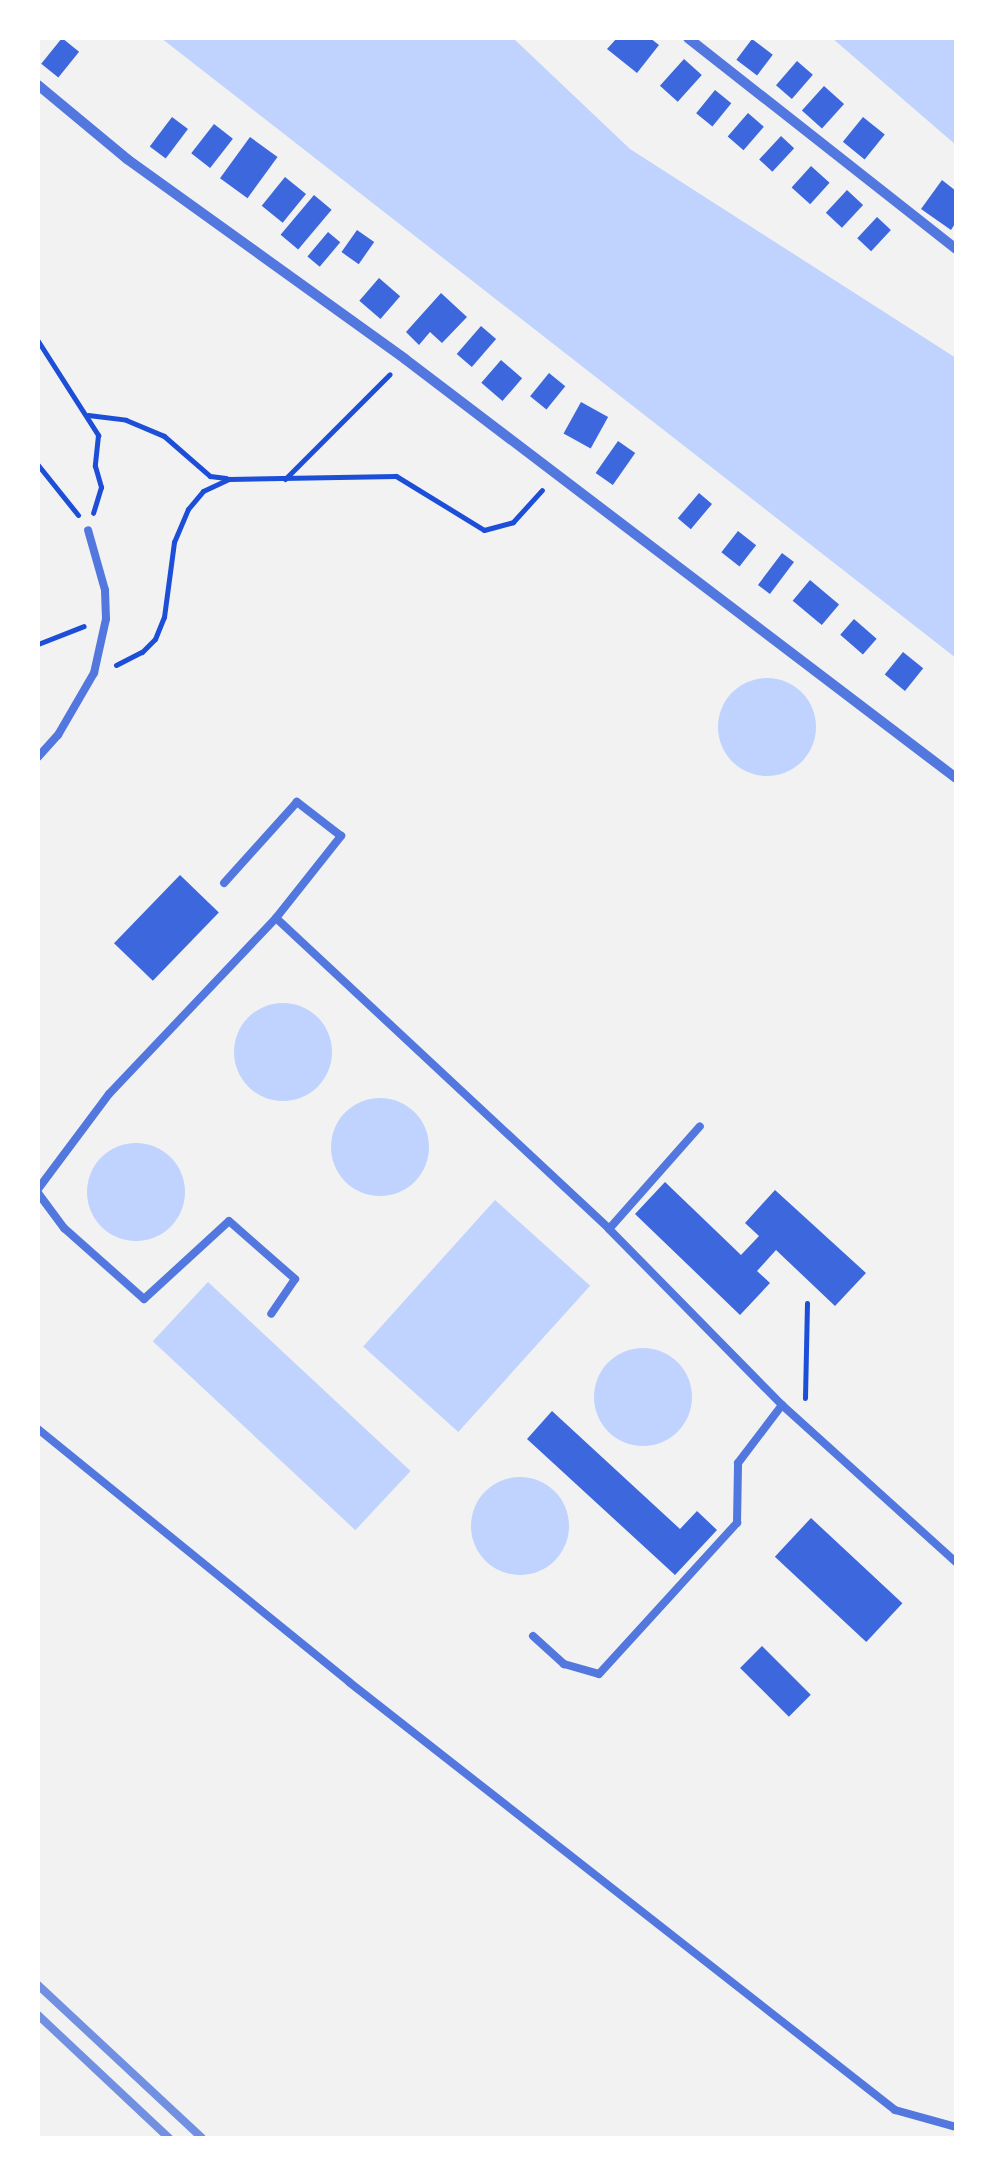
<!DOCTYPE html>
<style>
body{margin:0}
#map{position:relative;width:994px;height:2176px;overflow:hidden;background:#f2f2f2;font-family:Barlow,sans-serif}
div>[style]{position:absolute}
[style*='--x']{left:calc(var(--x)*1px);top:calc(var(--y)*1px);width:calc(var(--w)*1px);rotate:calc(var(--a)*1deg)}
.water>*{inset:0;background:#bfd3fe;transform-origin:0 0}
.round{border-radius:50%}
.building>*{inset:0;background:#3d67dc;transform-origin:0 0}
.path>*{height:5px;margin:-2.5px;padding:0 2.5px;transform-origin:2.5px;border-radius:2.5px;background:#1d4ed8}
.service>*{height:8px;margin:-4px;padding:0 4px;transform-origin:4px;border-radius:4px;background:#5277de}
.minor>*{height:10px;margin:-5px;padding:0 5px;transform-origin:5px;border-radius:5px;background:#5277de}
.rail>*{height:8px;margin:-4px;padding:0 4px;transform-origin:4px;border-radius:4px;background:#7290e2}
span{translate:-50% -50%;white-space:nowrap;text-align:center;line-height:1.15;-webkit-text-stroke:10px #fff;paint-order:stroke}
.frame{position:absolute;inset:0;border:40px solid #fff;pointer-events:none}
</style>
<div id="map">
<div class="water">
<i style="clip-path:polygon(161px 38px,513px 38px,630px 149px,956px 358px,956px 658px)"></i>
<i style="clip-path:polygon(832px 38px,956px 38px,956px 145px)"></i>
<i class="round" style="left:718px;top:678px;width:98px;height:98px"></i>
<i class="round" style="left:234px;top:1003px;width:98px;height:98px"></i>
<i class="round" style="left:331px;top:1098px;width:98px;height:98px"></i>
<i class="round" style="left:87px;top:1143px;width:98px;height:98px"></i>
<i style="left:495px;top:1200px;width:128px;height:197px;rotate:42deg"></i>
<i style="left:208px;top:1282px;width:277px;height:81px;rotate:43deg"></i>
<i class="round" style="left:594px;top:1348px;width:98px;height:98px"></i>
<i class="round" style="left:471px;top:1477px;width:98px;height:98px"></i>
</div>
<div class="building">
<i style="left:62px;top:38px;width:22px;height:33px;rotate:39deg"></i>
<i style="clip-path:polygon(617px 38px,650px 38px,659px 45px,637px 73px,607px 49px)"></i>
<i style="left:752px;top:39px;width:26px;height:26px;rotate:37deg"></i>
<i style="left:684px;top:59px;width:24px;height:36px;rotate:42deg"></i>
<i style="left:797px;top:61px;width:21px;height:32px;rotate:41deg"></i>
<i style="left:824px;top:86px;width:27px;height:33px;rotate:42deg"></i>
<i style="left:715px;top:90px;width:21px;height:30px;rotate:39deg"></i>
<i style="left:748px;top:113px;width:21px;height:31px;rotate:41deg"></i>
<i style="left:172px;top:117px;width:20px;height:37px;rotate:37deg"></i>
<i style="left:863px;top:117px;width:28px;height:32px;rotate:39deg"></i>
<i style="left:214px;top:124px;width:24px;height:37px;rotate:38deg"></i>
<i style="left:781px;top:136px;width:18px;height:32px;rotate:43deg"></i>
<i style="left:250px;top:137px;width:34px;height:51px;rotate:36deg"></i>
<i style="left:811px;top:166px;width:25px;height:29px;rotate:42deg"></i>
<i style="left:285px;top:177px;width:27px;height:37px;rotate:39deg"></i>
<i style="clip-path:polygon(942px 180px,956px 191px,956px 222px,951px 230px,921px 209px)"></i>
<i style="left:847px;top:190px;width:22px;height:31px;rotate:43deg"></i>
<i style="left:314px;top:195px;width:23px;height:52px;rotate:40deg"></i>
<i style="left:877px;top:217px;width:19px;height:29px;rotate:43deg"></i>
<i style="left:357px;top:230px;width:21px;height:27px;rotate:35deg"></i>
<i style="left:328px;top:232px;width:16px;height:32px;rotate:40deg"></i>
<i style="left:379px;top:278px;width:28px;height:30px;rotate:41deg"></i>
<i style="clip-path:polygon(441px 293px,467px 317px,442px 343px,430px 332px,419px 345px,406px 332px)"></i>
<i style="left:481px;top:326px;width:20px;height:37px;rotate:41deg"></i>
<i style="left:501px;top:360px;width:28px;height:30px;rotate:41deg"></i>
<i style="left:549px;top:373px;width:21px;height:30px;rotate:39deg"></i>
<i style="left:581px;top:402px;width:31px;height:36px;rotate:29deg"></i>
<i style="left:618px;top:441px;width:21px;height:39px;rotate:35deg"></i>
<i style="left:699px;top:493px;width:17px;height:33px;rotate:40deg"></i>
<i style="left:738px;top:531px;width:23px;height:27px;rotate:38deg"></i>
<i style="left:782px;top:553px;width:15px;height:40px;rotate:37deg"></i>
<i style="left:810px;top:580px;width:38px;height:27px;rotate:40deg"></i>
<i style="left:854px;top:619px;width:30px;height:21px;rotate:41deg"></i>
<i style="left:903px;top:652px;width:26px;height:29px;rotate:39deg"></i>
<i style="left:180px;top:875px;width:54px;height:95px;rotate:44deg"></i>
<i style="clip-path:polygon(665px 1182px,741px 1255px,759px 1236px,745px 1223px,775px 1190px,866px 1273px,835px 1306px,776px 1250px,757px 1271px,770px 1283px,740px 1315px,635px 1214px)"></i>
<i style="clip-path:polygon(552px 1411px,680px 1529px,697px 1511px,717px 1530px,675px 1575px,527px 1439px)"></i>
<i style="left:811px;top:1518px;width:125px;height:53px;rotate:43deg"></i>
<i style="left:762px;top:1646px;width:69px;height:31px;rotate:45deg"></i>
</div>
<div class="path">
<i style="--x:38;--y:341;--w:112;--a:57.4"></i>
<i style="--x:98;--y:435;--w:31;--a:96"></i>
<i style="--x:95;--y:466;--w:22;--a:74"></i>
<i style="--x:101;--y:487;--w:27;--a:107"></i>
<i style="--x:88;--y:415;--w:38;--a:7"></i>
<i style="--x:126;--y:420;--w:41;--a:22.8"></i>
<i style="--x:164;--y:436;--w:61;--a:41"></i>
<i style="--x:210;--y:476;--w:16;--a:7"></i>
<i style="--x:38;--y:465;--w:64;--a:51.3"></i>
<i style="--x:285;--y:479;--w:148;--a:-45"></i>
<i style="--x:38;--y:644;--w:49;--a:-21.4"></i>
<i style="--x:116;--y:665;--w:29;--a:-27"></i>
<i style="--x:142;--y:652;--w:18;--a:-45"></i>
<i style="--x:155;--y:639;--w:24;--a:-68"></i>
<i style="--x:164;--y:617;--w:76;--a:-82.4"></i>
<i style="--x:174;--y:542;--w:36;--a:-67"></i>
<i style="--x:188;--y:509;--w:23;--a:-50"></i>
<i style="--x:203;--y:491;--w:29;--a:-25"></i>
<i style="--x:229;--y:479;--w:167;--a:-1"></i>
<i style="--x:396;--y:476;--w:103;--a:31.5"></i>
<i style="--x:484;--y:530;--w:30;--a:-15"></i>
<i style="--x:513;--y:522;--w:43;--a:-47.8"></i>
<i style="--x:805;--y:1398;--w:95;--a:-88.8"></i>
</div>
<div class="service">
<i style="--x:38;--y:757;--w:30;--a:-48"></i>
<i style="--x:58;--y:735;--w:72;--a:-59.9"></i>
<i style="--x:94;--y:673;--w:55;--a:-77.5"></i>
<i style="--x:106;--y:619;--w:29;--a:-92"></i>
<i style="--x:105;--y:590;--w:62;--a:-105.8"></i>
<i style="--x:276;--y:918;--w:456;--a:43"></i>
<i style="--x:609;--y:1229;--w:137;--a:-48.5"></i>
<i style="--x:38;--y:1189;--w:119;--a:-53.2"></i>
<i style="--x:109;--y:1094;--w:243;--a:-46.5"></i>
<i style="--x:276;--y:918;--w:105;--a:-51.6"></i>
<i style="--x:341;--y:836;--w:56;--a:-142.3"></i>
<i style="--x:297;--y:802;--w:109;--a:132"></i>
<i style="--x:38;--y:1193;--w:44;--a:53.4"></i>
<i style="--x:64;--y:1228;--w:107;--a:41.6"></i>
<i style="--x:144;--y:1299;--w:115;--a:-42.5"></i>
<i style="--x:229;--y:1221;--w:88;--a:41.3"></i>
<i style="--x:295;--y:1279;--w:42;--a:124.4"></i>
<i style="--x:782;--y:1405;--w:234;--a:42.1"></i>
<i style="--x:38;--y:1429;--w:401;--a:39.1"></i>
<i style="--x:349;--y:1682;--w:694;--a:38.09"></i>
<i style="--x:895;--y:2110;--w:63;--a:15.6"></i>
<i style="--x:533;--y:1636;--w:42;--a:42.1"></i>
<i style="--x:564;--y:1664;--w:36;--a:16"></i>
<i style="--x:599;--y:1674;--w:205;--a:-47.6"></i>
<i style="--x:737;--y:1523;--w:60;--a:-89"></i>
<i style="--x:738;--y:1463;--w:73;--a:-52.8"></i>
<i style="--x:782;--y:1405;--w:247;--a:-134.5"></i>
</div>
<div class="minor">
<i style="--x:688;--y:38;--w:341;--a:38.2"></i>
<i style="--x:38;--y:85;--w:116;--a:39.7"></i>
<i style="--x:127;--y:159;--w:342;--a:35.7"></i>
<i style="--x:405;--y:359;--w:692;--a:37.25"></i>
</div>
<div class="rail">
<i style="--x:38;--y:1985;--w:224;--a:43"></i>
<i style="--x:38;--y:2015;--w:180;--a:43.2"></i>
</div>
<div class="frame"></div>
</div>
